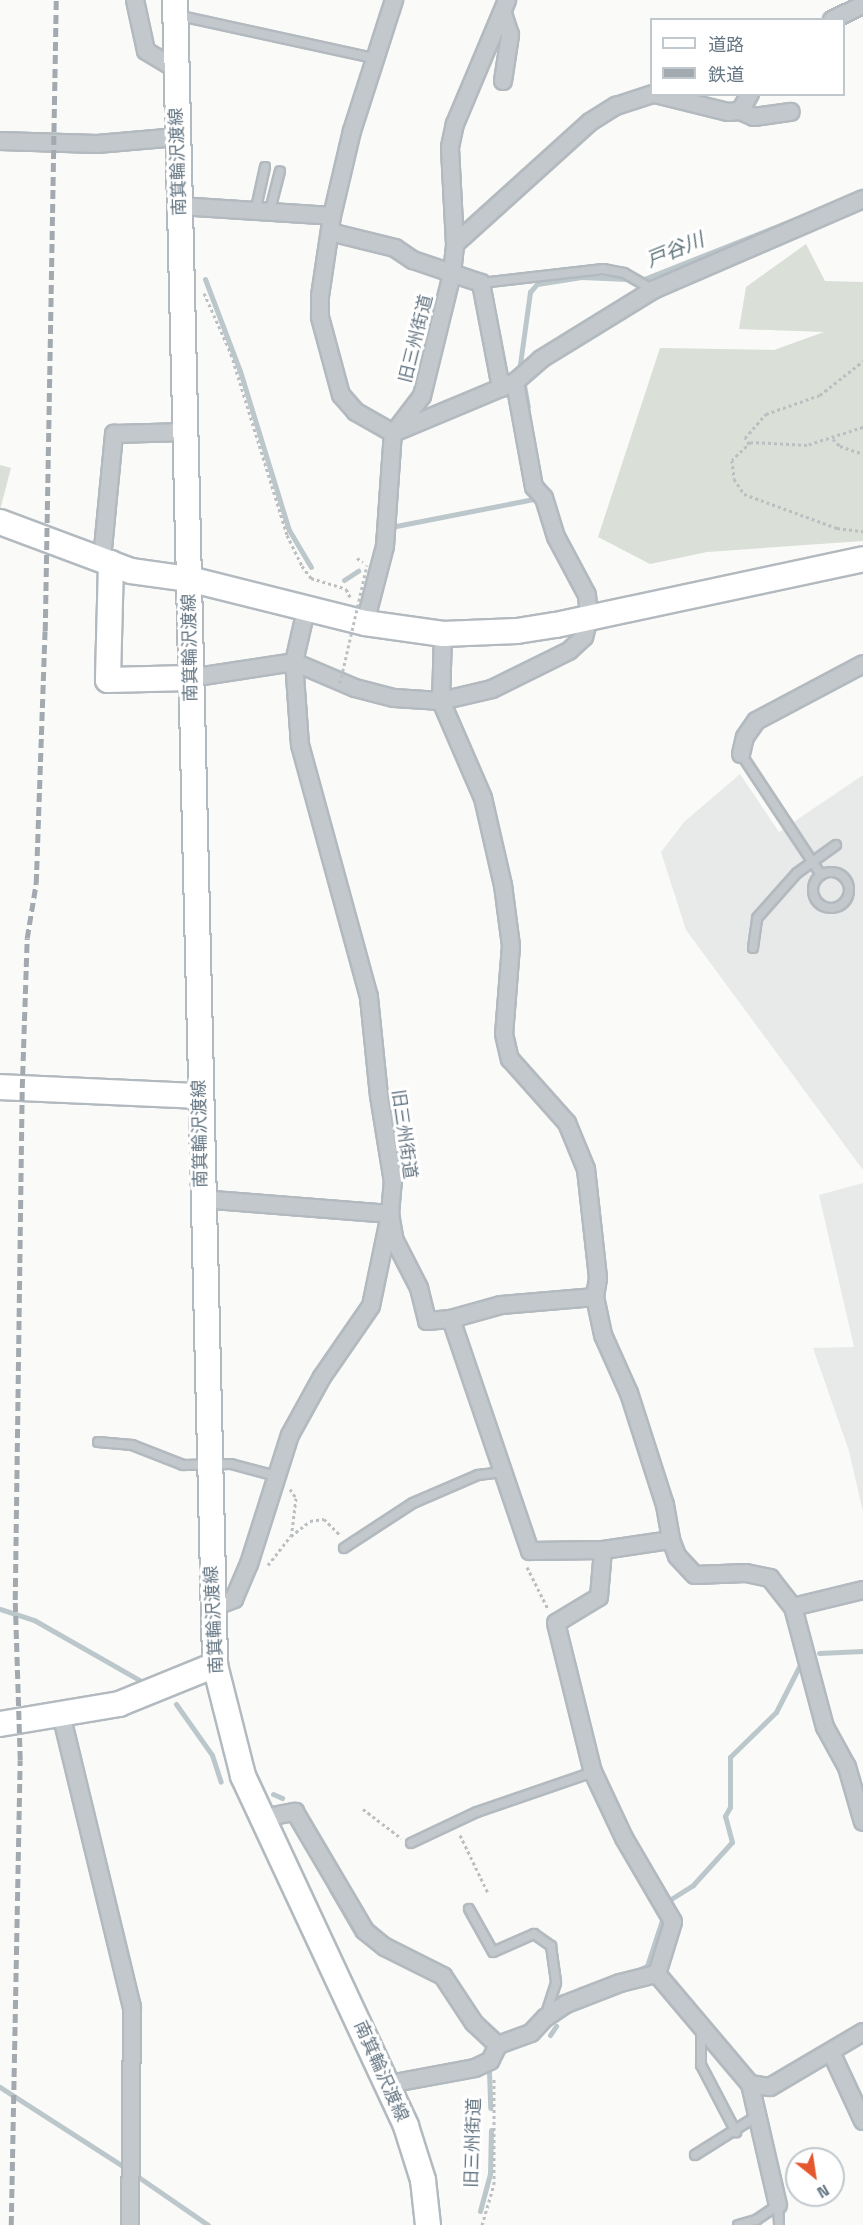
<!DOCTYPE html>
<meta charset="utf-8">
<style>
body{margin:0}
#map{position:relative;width:863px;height:2225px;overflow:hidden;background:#fafaf8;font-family:"Space Grotesk","Noto Sans JP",sans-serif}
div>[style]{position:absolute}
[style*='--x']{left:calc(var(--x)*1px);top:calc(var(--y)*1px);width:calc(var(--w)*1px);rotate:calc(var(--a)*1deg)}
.built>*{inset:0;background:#e8e9e9}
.green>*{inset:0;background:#dadfd7}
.stream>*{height:5px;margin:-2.5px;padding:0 2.5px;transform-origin:2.5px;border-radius:2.5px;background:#bbc7cb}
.path>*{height:3px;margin-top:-1.5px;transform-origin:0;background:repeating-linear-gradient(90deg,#bbbfc2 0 3px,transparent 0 6px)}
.roads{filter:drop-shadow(2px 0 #b3babf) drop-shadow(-2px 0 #b3babf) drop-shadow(0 2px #b3babf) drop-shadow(0 -2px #b3babf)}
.lane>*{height:8px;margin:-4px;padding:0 4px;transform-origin:4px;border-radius:4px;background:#c3c8cc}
.lane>.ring{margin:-4px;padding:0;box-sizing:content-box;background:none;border:8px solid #c3c8cc;border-radius:50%}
.street>*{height:16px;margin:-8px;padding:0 8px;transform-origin:8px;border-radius:8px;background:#c3c8cc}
.secondary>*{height:24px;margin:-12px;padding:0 12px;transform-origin:12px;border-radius:12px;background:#fff}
.rail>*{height:4.5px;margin-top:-2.25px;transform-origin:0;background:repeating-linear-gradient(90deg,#a2aab0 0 9px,transparent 0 13.5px)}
.path-bridge>*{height:3px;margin-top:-1.5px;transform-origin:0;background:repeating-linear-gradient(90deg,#bbbfc2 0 3px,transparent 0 6px)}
span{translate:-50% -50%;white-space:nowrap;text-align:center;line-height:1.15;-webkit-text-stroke:6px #fff;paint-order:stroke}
.street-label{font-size:18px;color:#657683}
.water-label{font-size:20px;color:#60757c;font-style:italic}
.legend{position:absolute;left:650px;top:18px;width:195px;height:78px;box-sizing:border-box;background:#fff;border:2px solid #c1c8cd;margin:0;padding:8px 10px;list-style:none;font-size:18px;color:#657683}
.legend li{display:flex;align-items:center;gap:12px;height:30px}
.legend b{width:30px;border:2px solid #c1c8cd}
.north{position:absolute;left:785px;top:2147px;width:60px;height:60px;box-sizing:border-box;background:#fff;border:2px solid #c1c8cd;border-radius:50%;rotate:150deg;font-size:16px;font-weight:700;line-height:24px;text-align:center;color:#657683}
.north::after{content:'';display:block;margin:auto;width:21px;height:27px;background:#e4572e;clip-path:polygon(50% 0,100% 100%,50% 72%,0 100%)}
</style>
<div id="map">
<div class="built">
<i style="clip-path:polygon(740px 774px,779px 832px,863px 775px,863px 1170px,686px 930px,661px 852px,684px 822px)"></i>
<i style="clip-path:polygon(863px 1183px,863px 1512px,849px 1451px,813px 1348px,854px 1347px,819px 1195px)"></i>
</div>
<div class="green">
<i style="clip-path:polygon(806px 244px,825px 281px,863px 282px,863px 541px,707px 552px,650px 564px,598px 537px,660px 348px,774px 350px,824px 332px,739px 329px,746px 287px)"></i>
<i style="clip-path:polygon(0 465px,11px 468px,0 510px)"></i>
</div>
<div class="stream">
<i style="--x:205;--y:279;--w:98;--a:69.2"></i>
<i style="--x:240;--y:371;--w:166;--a:72.9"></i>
<i style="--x:289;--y:530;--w:43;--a:59.3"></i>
<i style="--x:639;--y:281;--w:185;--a:-21.6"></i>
<i style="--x:520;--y:364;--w:73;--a:-82.1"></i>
<i style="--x:530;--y:292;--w:11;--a:-49"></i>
<i style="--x:537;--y:284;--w:45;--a:-9"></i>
<i style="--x:581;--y:277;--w:47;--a:2.4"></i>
<i style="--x:524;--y:385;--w:22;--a:80"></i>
<i style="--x:396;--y:526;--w:140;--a:-11.1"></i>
<i style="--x:533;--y:499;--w:5;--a:-53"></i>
<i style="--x:344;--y:580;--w:17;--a:-33"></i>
<i style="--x:0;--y:1609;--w:36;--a:18"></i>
<i style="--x:34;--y:1620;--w:123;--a:29.7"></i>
<i style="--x:819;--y:1653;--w:44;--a:-2.6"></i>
<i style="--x:176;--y:1704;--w:62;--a:54.8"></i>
<i style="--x:212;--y:1755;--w:28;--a:72"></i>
<i style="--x:273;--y:1794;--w:10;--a:24"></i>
<i style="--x:331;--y:1890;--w:52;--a:60"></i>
<i style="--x:357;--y:1935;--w:29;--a:36"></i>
<i style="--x:671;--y:1899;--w:26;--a:-32"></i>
<i style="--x:693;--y:1885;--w:58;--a:-47.8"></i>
<i style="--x:732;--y:1842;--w:27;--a:-105"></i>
<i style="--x:725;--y:1816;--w:10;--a:-61"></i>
<i style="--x:730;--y:1807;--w:50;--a:-90"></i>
<i style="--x:730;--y:1757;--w:64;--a:-44.4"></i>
<i style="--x:776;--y:1712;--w:55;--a:-63"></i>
<i style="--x:632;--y:1973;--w:17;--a:-25"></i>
<i style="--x:647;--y:1966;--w:55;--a:-71.9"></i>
<i style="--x:580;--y:1989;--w:12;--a:-14"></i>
<i style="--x:550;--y:2035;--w:11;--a:-56"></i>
<i style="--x:489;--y:2071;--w:37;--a:88"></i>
<i style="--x:0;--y:2087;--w:148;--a:32.8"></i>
<i style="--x:137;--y:2176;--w:86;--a:34.6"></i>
<i style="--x:480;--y:2211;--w:39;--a:-75"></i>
<i style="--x:490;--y:2173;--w:43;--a:-88.7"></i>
</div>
<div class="path">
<i style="--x:204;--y:293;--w:67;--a:66.1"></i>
<i style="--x:231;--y:354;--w:189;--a:72.8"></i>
<i style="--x:287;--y:535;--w:34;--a:64"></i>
<i style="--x:302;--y:566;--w:15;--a:53"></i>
<i style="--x:311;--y:578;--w:37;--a:17"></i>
<i style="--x:346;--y:589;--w:9;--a:63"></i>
<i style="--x:863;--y:427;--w:59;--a:162.2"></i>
<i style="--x:807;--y:445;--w:56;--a:-176.9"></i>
<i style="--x:751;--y:442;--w:26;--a:137"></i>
<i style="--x:732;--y:460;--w:19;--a:84"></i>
<i style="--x:734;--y:479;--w:18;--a:56"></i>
<i style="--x:744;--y:494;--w:99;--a:20.1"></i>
<i style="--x:837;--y:528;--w:26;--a:7"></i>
<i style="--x:833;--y:439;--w:10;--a:45"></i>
<i style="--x:840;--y:446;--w:24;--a:19"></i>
<i style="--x:749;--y:444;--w:7;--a:-124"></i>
<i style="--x:745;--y:438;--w:32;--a:-49"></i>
<i style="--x:766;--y:414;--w:57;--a:-19.4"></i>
<i style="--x:820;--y:395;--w:55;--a:-38.3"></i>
<i style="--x:357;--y:558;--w:7;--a:34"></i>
<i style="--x:290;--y:1489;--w:11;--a:56"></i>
<i style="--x:296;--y:1498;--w:38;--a:97"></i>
<i style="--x:268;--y:1565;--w:37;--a:-52"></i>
<i style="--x:291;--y:1536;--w:24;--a:-38"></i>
<i style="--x:310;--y:1521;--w:14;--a:-8"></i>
<i style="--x:324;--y:1519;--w:23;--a:45"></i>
<i style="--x:527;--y:1567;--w:47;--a:63.4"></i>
<i style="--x:363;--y:1809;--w:48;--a:37.3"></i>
<i style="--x:460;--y:1835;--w:64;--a:64.2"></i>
<i style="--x:482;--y:2225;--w:43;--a:-73.7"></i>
<i style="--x:494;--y:2184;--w:105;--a:-90"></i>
</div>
<div class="roads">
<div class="lane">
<i style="--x:176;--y:15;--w:207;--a:12.3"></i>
<i style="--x:256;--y:208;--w:42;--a:-77.6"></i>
<i style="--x:270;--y:210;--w:40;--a:-75.6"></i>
<i style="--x:481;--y:283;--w:123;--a:-6.5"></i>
<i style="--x:603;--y:269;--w:21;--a:11"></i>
<i style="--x:624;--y:273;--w:34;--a:30"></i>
<i style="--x:741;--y:754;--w:145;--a:56.5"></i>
<i class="ring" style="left:813px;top:872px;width:28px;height:28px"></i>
<i style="--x:753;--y:948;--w:30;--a:-82"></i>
<i style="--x:757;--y:918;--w:60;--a:-48.4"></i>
<i style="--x:797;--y:873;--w:48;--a:-35.7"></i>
<i style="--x:98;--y:1442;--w:34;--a:5"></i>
<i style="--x:132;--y:1445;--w:55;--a:21.4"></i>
<i style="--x:183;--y:1465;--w:48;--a:-1.2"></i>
<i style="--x:231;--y:1464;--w:47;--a:14.9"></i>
<i style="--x:344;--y:1548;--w:82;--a:-33.1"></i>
<i style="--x:413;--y:1503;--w:71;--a:-23.3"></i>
<i style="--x:478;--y:1475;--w:23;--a:-7"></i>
<i style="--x:411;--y:1843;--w:73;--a:-25.2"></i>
<i style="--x:477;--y:1812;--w:123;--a:-19"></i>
<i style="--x:469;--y:1909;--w:49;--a:60.8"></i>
<i style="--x:493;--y:1952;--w:45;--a:-23.7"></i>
<i style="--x:534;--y:1934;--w:21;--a:35"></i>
<i style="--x:551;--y:1946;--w:37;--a:82"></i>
<i style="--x:556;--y:1983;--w:36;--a:108"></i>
<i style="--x:701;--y:2027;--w:38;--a:90"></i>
<i style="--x:701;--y:2065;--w:76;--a:62.4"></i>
<i style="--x:695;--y:2155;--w:73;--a:-32.2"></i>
<i style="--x:778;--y:2205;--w:20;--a:87"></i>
<i style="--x:738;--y:2225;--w:19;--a:-16"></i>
<i style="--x:756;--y:2220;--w:27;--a:-34"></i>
</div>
<div class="street">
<i style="--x:135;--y:0;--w:52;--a:77.8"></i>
<i style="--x:146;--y:51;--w:33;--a:31"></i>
<i style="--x:832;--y:20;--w:34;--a:-26"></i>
<i style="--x:503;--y:81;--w:47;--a:-81.3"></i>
<i style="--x:510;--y:35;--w:23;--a:-108"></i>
<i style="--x:655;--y:94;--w:75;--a:13.9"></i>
<i style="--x:728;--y:112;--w:12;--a:-5"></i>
<i style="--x:740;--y:111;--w:20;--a:-60"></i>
<i style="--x:740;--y:111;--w:15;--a:23"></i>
<i style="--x:754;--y:117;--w:37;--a:-8"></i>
<i style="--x:0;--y:141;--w:97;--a:1.8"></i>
<i style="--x:97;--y:144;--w:81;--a:-4.9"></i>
<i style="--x:179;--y:206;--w:153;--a:3.7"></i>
<i style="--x:330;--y:232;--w:67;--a:13.8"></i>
<i style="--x:395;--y:248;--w:22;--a:34"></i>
<i style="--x:413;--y:260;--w:72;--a:18.7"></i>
<i style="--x:481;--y:283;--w:107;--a:79.2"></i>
<i style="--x:455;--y:244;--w:182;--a:-42.1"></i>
<i style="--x:590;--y:122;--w:31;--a:-32"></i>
<i style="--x:616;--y:106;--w:39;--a:-18"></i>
<i style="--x:396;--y:430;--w:43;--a:-52.6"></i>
<i style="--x:422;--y:396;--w:126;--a:-76.2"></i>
<i style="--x:452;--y:274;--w:30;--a:-84"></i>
<i style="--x:455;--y:244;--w:97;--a:-93"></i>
<i style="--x:450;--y:147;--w:24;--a:-78"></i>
<i style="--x:455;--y:124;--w:134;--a:-67.2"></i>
<i style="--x:393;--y:433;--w:132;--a:-22.7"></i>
<i style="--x:515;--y:382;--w:35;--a:-41"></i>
<i style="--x:541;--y:359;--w:132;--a:-31.6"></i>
<i style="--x:653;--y:290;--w:229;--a:-23.4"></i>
<i style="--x:393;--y:433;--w:43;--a:-150.4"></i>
<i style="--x:356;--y:412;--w:23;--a:-131"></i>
<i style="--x:341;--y:395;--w:81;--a:-105.1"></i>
<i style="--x:320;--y:317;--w:21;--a:-90"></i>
<i style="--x:320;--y:296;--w:81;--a:-81.5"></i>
<i style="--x:332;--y:216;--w:87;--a:-76.8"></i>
<i style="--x:352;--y:131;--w:138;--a:-72.2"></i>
<i style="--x:102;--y:559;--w:126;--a:-84.5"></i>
<i style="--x:114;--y:434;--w:71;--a:-1.6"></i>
<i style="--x:365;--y:623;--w:80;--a:-75.4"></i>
<i style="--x:385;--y:546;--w:113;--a:-86"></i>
<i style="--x:443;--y:634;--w:67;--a:91.7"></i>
<i style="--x:441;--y:701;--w:106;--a:66.6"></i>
<i style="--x:483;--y:798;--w:89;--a:77.1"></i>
<i style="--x:503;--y:885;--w:62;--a:82.5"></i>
<i style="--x:511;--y:946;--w:88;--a:94.5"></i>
<i style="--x:504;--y:1034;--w:26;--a:77"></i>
<i style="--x:510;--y:1059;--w:86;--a:48.3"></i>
<i style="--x:567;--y:1123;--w:50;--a:67.6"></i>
<i style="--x:586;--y:1169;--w:110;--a:83.7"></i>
<i style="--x:598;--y:1278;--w:19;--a:99"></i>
<i style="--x:595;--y:1297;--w:39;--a:78"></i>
<i style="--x:603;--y:1335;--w:64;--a:65.9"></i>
<i style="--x:629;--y:1393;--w:118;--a:72.2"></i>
<i style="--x:665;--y:1505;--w:36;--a:80"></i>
<i style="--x:671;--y:1540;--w:17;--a:69"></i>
<i style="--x:677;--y:1556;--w:26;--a:47"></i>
<i style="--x:695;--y:1575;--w:51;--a:-2.2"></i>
<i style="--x:746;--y:1573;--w:25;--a:12"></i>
<i style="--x:770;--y:1578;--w:37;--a:52"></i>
<i style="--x:793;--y:1607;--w:124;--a:75.1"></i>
<i style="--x:825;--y:1727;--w:46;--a:61.2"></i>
<i style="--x:847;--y:1767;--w:57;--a:73.8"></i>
<i style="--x:190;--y:678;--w:105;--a:-8.7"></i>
<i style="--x:294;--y:662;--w:66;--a:23.1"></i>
<i style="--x:355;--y:688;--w:40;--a:14.4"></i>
<i style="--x:394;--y:698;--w:47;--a:3.7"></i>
<i style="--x:441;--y:701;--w:52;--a:-13.2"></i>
<i style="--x:492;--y:689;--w:86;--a:-26.3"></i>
<i style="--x:569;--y:651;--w:21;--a:-43"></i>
<i style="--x:584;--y:637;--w:20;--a:-75"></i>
<i style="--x:589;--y:618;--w:23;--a:-95"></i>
<i style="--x:587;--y:595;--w:66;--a:-118.1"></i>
<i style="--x:556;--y:537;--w:41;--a:-107.1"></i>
<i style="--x:544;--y:498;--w:15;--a:-132"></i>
<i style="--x:534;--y:487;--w:107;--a:-100.3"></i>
<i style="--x:741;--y:754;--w:17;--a:-77"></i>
<i style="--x:745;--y:737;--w:19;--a:-55"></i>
<i style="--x:756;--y:721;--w:121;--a:-28"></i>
<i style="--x:201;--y:1199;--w:190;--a:4.5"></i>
<i style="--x:390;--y:1214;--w:27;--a:80"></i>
<i style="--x:395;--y:1241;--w:53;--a:62.9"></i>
<i style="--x:419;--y:1288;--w:34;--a:76"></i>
<i style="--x:427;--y:1321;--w:24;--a:-5"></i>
<i style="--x:595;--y:1297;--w:94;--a:175.1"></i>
<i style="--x:501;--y:1305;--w:52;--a:164.4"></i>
<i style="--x:451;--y:1319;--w:245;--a:71.2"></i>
<i style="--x:530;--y:1551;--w:73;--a:-0.8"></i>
<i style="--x:603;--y:1550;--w:69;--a:-8.4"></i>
<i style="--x:603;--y:1550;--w:47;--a:94.9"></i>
<i style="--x:599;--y:1597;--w:50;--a:148.8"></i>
<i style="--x:556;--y:1623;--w:154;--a:76.1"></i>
<i style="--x:593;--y:1772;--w:73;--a:64.8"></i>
<i style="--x:624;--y:1838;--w:97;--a:59.7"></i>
<i style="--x:673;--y:1922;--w:54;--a:107.1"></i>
<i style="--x:793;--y:1607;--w:72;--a:-13.7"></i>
<i style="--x:211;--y:1608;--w:25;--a:-21"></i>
<i style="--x:234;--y:1599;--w:38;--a:-67"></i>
<i style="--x:249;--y:1564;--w:135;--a:-72.4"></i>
<i style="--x:290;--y:1435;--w:66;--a:-61.1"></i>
<i style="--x:322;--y:1377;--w:86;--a:-55.4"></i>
<i style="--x:371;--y:1306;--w:94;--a:-78.3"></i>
<i style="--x:390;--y:1214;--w:32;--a:-85"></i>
<i style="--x:393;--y:1182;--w:87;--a:-99.2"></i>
<i style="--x:379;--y:1096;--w:100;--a:-95.8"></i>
<i style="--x:369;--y:997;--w:261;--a:-105.3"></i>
<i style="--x:300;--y:745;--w:83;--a:-94.1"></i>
<i style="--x:294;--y:662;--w:53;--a:-77"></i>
<i style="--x:61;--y:1714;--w:301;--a:76.4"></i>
<i style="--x:132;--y:2007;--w:218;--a:90.5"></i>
<i style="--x:263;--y:1818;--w:33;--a:-11"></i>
<i style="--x:295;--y:1812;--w:138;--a:59.5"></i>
<i style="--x:365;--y:1931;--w:26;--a:39"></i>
<i style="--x:385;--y:1947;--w:65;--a:26.6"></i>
<i style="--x:443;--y:1976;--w:56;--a:56.6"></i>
<i style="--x:474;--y:2023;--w:33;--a:43"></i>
<i style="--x:498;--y:2045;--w:35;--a:-20"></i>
<i style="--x:531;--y:2033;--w:21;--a:-47"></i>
<i style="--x:545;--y:2018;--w:25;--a:-34"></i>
<i style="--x:566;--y:2004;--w:58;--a:-21.3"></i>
<i style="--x:620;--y:1983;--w:38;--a:-14"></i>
<i style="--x:657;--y:1974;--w:144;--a:49.8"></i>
<i style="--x:750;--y:2084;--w:20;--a:9"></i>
<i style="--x:770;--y:2087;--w:108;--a:-30.6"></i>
<i style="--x:831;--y:2052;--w:76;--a:65.1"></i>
<i style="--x:389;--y:2084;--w:87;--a:-10.5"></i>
<i style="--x:475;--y:2068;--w:17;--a:-25"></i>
<i style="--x:490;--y:2061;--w:18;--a:-63"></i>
<i style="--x:750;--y:2084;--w:124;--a:77"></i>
</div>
<div class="secondary">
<i style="--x:175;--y:0;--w:1665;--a:88.62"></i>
<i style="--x:215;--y:1665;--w:114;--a:75.8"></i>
<i style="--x:243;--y:1776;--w:386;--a:65"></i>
<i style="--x:406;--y:2126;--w:57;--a:72.5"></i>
<i style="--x:423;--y:2180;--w:45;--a:83.7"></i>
<i style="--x:0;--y:522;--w:140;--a:20.5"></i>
<i style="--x:131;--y:571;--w:59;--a:7.9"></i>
<i style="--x:189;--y:579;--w:181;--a:14"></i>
<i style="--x:365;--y:623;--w:79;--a:8"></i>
<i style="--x:443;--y:634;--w:74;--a:-2.3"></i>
<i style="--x:517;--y:631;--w:39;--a:-9"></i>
<i style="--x:556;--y:625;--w:314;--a:-12.1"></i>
<i style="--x:111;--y:563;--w:117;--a:91.5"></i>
<i style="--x:108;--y:680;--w:82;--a:-1.4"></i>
<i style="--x:0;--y:1087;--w:200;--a:2.6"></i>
<i style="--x:0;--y:1724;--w:121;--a:-9.5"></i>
<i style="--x:119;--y:1704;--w:104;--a:-22.1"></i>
</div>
</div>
<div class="rail">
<i style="--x:11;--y:2225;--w:465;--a:-88.9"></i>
<i style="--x:20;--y:1760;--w:160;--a:-91.8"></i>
<i style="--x:15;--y:1600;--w:512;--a:-89.22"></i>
<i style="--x:22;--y:1088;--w:150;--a:-88.1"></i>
<i style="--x:27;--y:938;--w:56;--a:-80.7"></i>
<i style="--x:36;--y:883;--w:252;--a:-88"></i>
<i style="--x:45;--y:631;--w:631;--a:-89"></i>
</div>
<div class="path-bridge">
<i style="--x:340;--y:683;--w:121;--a:-77.1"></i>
</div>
<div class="street-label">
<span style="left:178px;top:162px;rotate:-92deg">南箕輪沢渡線</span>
<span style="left:416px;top:339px;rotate:-76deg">旧三州街道</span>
<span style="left:190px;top:648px;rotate:-91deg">南箕輪沢渡線</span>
<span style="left:200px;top:1134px;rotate:-91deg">南箕輪沢渡線</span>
<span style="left:404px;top:1134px;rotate:82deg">旧三州街道</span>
<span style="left:214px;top:1620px;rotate:-93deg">南箕輪沢渡線</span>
<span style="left:381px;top:2071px;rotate:66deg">南箕輪沢渡線</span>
<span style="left:473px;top:2143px;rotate:-88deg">旧三州街道</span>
</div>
<div class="water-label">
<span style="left:675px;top:250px;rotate:-22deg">戸谷川</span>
</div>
<ul class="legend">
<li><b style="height:8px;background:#fff"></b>道路</li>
<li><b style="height:8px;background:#a2aab0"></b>鉄道</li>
</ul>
<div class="north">N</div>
</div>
